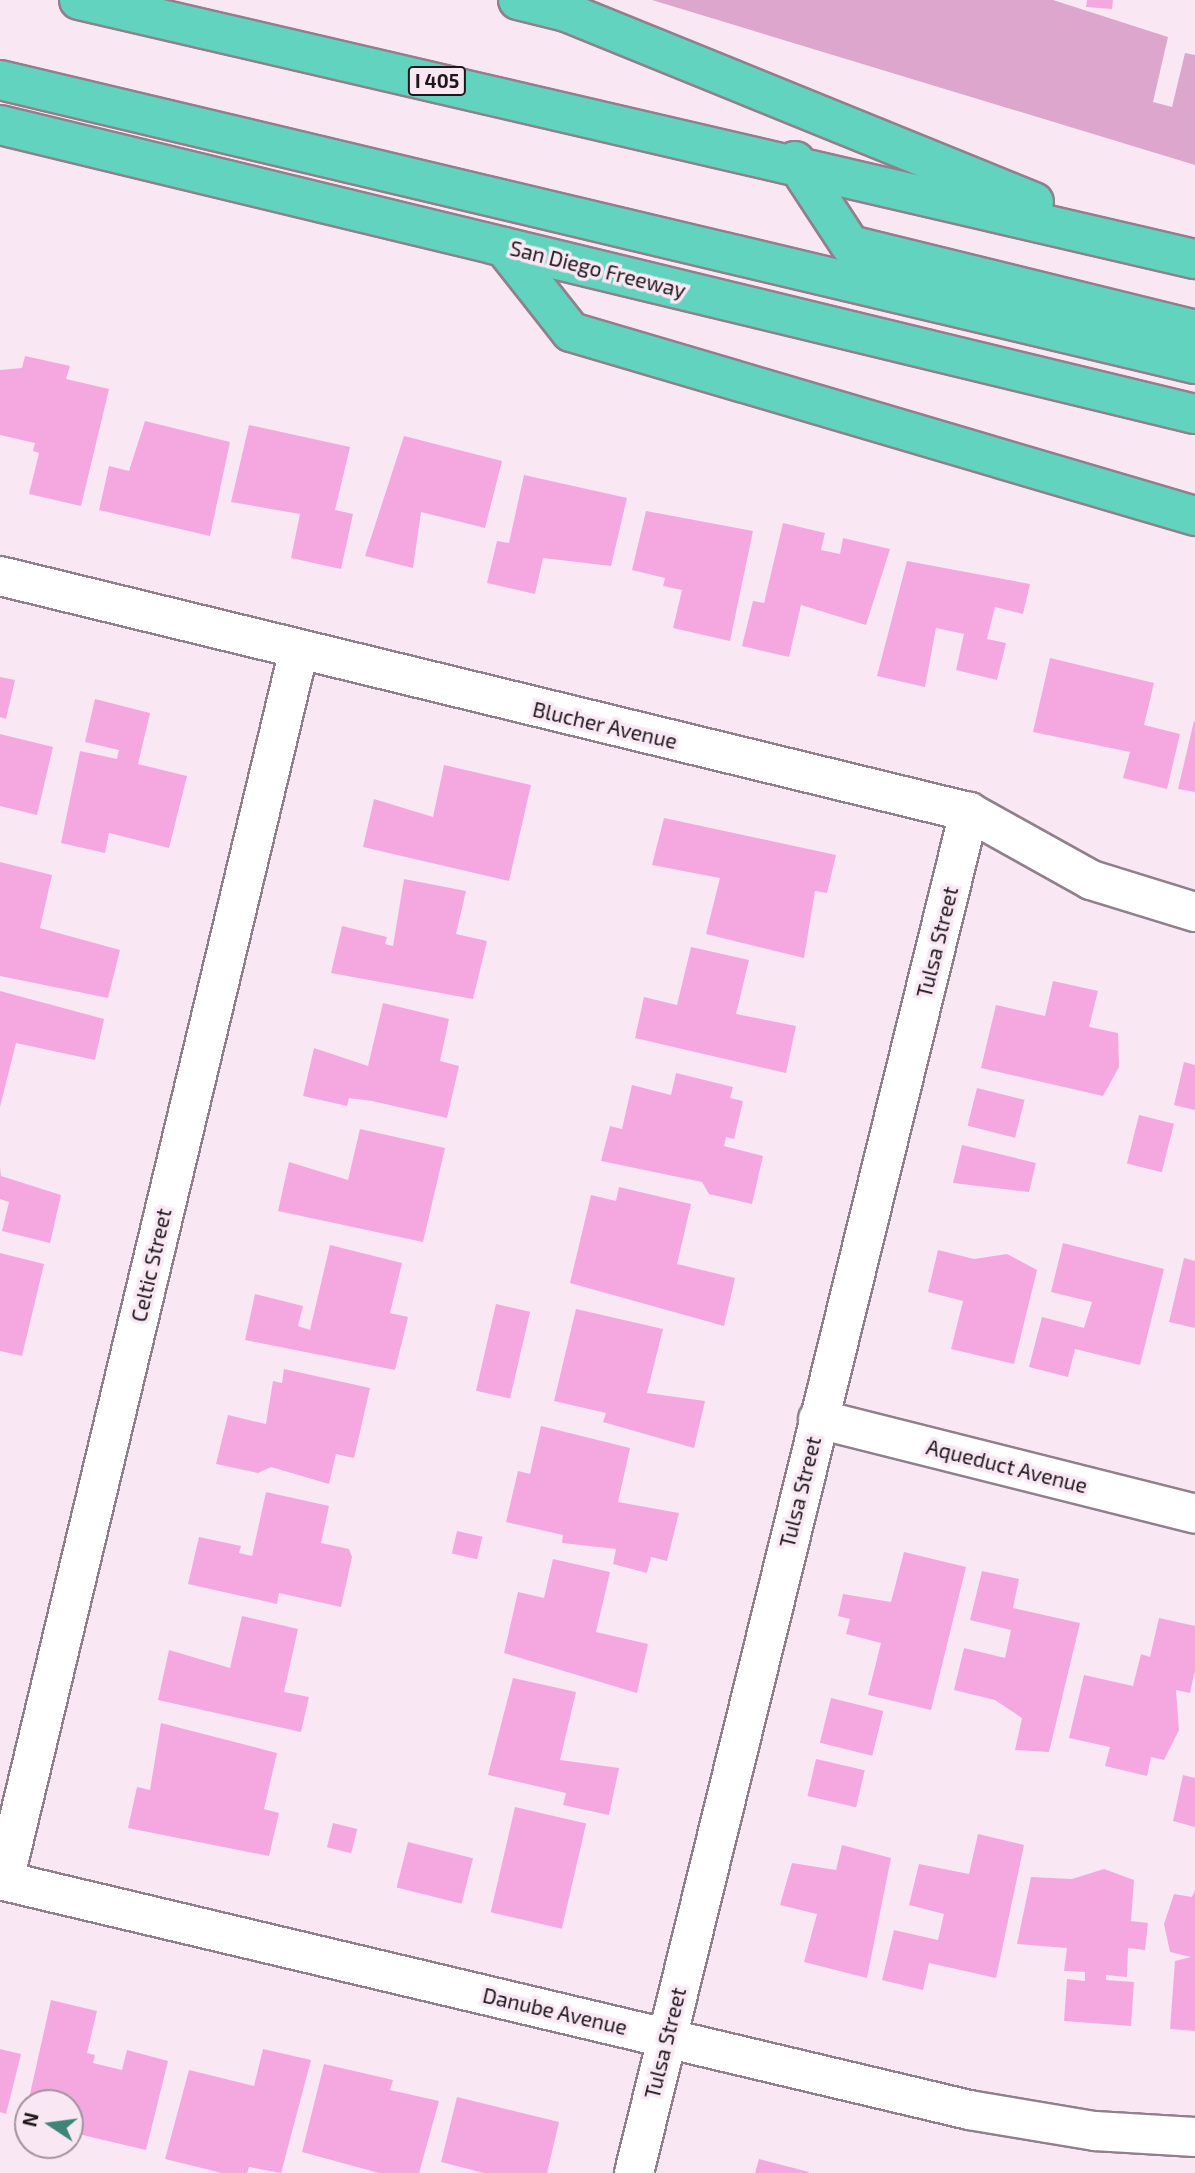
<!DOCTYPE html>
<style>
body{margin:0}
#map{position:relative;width:1195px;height:2173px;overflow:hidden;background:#f9e8f4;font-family:"Exo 2",sans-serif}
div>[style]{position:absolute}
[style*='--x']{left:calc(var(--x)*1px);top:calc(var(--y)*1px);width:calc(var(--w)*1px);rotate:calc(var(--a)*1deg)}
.green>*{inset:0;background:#dda7cd}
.building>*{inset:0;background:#f5a8e0;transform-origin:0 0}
.roads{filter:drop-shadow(2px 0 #90808b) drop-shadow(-2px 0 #90808b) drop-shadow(0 2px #90808b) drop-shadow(0 -2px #90808b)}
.minor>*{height:38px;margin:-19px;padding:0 19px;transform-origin:19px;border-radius:19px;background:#fff}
.highway>*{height:38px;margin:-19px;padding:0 19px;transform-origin:19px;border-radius:19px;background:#62d3be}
span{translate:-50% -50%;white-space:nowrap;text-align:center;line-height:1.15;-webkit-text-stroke:7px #f9e8f4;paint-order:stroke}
.shield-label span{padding:2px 5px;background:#f9e8f4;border:2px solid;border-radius:5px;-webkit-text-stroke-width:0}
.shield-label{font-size:19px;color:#1d171b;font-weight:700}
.street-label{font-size:21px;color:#1d171b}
.north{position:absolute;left:14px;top:2089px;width:70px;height:70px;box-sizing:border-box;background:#f9e8f4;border:2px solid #a1949d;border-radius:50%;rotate:283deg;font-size:19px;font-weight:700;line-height:28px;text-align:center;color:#1d171b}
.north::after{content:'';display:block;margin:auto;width:24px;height:32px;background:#408477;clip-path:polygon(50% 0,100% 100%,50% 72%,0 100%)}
</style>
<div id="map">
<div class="green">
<i style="clip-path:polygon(652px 0,1053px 0,1168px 37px,1153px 102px,1172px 107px,1185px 53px,1195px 55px,1195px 165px)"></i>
</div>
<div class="building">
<i style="clip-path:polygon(1087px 0,1113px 0,1112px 9px,1086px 7px)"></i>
<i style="clip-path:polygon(25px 356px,70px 366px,66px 379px,109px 389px,81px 506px,29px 494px,39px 453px,33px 451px,35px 443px,0 435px,0 370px,22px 368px)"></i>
<i style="clip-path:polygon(145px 421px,230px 442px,210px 536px,99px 510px,109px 466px,129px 471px)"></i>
<i style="clip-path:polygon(249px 425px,350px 447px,335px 510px,353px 514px,341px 569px,291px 558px,300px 514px,231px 502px)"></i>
<i style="clip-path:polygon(404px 436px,502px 461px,485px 528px,421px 512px,413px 568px,365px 556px)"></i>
<i style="clip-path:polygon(524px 475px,627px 498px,611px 566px,543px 558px,535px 594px,487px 583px,497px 541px,509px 543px)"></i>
<i style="clip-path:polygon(646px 511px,753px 531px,730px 641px,673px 628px,682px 590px,663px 586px,665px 578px,632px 570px)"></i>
<i style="clip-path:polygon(783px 523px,825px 533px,821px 550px,840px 554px,843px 538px,890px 549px,866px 625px,801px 605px,789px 657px,742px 646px,753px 601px,764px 603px)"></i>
<i style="clip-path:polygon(907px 561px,1030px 584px,1023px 614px,995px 607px,987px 639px,1006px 643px,997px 680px,956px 670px,964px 634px,936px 628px,925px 687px,877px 676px)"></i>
<i style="clip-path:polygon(1050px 658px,1154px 683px,1144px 725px,1180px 734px,1167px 789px,1123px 778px,1130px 752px,1033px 732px)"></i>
<i style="clip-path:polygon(0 677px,15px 680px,6px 719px,0 717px)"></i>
<i style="clip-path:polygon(95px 699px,150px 713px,138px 764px,187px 776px,169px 848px,109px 833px,105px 853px,61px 843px,80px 751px,117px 759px,119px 750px,85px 742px)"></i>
<i style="clip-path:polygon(1194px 721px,1195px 722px,1195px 792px,1178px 789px)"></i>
<i style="clip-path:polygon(0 734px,53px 747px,37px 815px,0 806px)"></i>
<i style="clip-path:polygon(444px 765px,531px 785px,509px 881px,363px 847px,374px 799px,433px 817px)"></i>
<i style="clip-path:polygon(664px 818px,836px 855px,827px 893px,815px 891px,804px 958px,706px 934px,720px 878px,652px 865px)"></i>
<i style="clip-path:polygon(0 862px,52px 875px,40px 928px,120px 950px,108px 998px,0 976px)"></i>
<i style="clip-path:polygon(404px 879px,466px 891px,456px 934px,487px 941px,473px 999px,331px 973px,342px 926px,387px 937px,385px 944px,393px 946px)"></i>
<i style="clip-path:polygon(691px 947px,749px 960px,736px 1014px,796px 1026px,786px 1073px,635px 1038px,644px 997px,677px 1005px)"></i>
<i style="clip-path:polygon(1053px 981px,1098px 991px,1089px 1027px,1118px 1033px,1119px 1067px,1103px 1096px,981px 1068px,996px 1005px,1045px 1016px)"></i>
<i style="clip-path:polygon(0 991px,104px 1019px,95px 1060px,16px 1043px,0 1107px)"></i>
<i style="clip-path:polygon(383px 1003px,449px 1019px,440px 1061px,459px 1066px,447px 1118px,372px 1101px,349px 1098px,347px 1106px,303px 1096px,314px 1048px,368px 1066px)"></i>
<i style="clip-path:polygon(1184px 1062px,1195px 1065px,1195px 1110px,1174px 1105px)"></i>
<i style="clip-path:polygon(676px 1073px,733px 1087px,730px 1098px,743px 1101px,734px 1139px,726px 1137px,724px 1146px,763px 1156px,752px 1204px,709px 1194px,702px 1182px,601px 1161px,610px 1126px,622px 1129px,632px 1085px,671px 1095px)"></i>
<i style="left:977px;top:1088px;width:49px;height:39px;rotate:14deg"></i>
<i style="left:1139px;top:1115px;width:36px;height:50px;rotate:14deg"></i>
<i style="clip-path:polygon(360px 1129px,445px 1148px,423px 1242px,278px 1211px,289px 1162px,348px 1180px)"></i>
<i style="clip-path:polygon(962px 1145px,1036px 1163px,1029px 1192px,953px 1183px)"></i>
<i style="clip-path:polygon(0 1168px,1px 1176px,61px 1195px,50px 1243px,2px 1231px,9px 1202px,0 1199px)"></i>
<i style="clip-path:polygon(619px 1187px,691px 1204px,677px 1264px,735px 1278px,724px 1326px,570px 1283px,591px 1195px,616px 1201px)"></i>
<i style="clip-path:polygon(1063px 1243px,1164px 1269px,1140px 1365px,1075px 1349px,1068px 1377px,1029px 1367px,1042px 1317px,1084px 1328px,1092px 1302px,1051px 1292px)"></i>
<i style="clip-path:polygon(330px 1245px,402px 1263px,390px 1313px,408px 1317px,395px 1370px,245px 1340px,255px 1294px,303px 1306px,298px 1326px,310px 1330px)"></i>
<i style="clip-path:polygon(938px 1250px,974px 1259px,1007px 1254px,1037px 1270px,1014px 1364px,951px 1349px,963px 1301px,928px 1292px)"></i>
<i style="clip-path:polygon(0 1253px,44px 1264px,22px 1356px,0 1351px)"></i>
<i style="clip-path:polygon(1184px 1258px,1195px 1261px,1195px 1328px,1169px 1322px)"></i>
<i style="left:496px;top:1304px;width:35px;height:89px;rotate:13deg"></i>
<i style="clip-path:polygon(576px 1309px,663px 1329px,647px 1393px,705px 1401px,694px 1448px,603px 1422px,606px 1413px,554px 1401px)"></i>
<i style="clip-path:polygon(284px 1369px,370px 1388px,354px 1458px,336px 1454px,329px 1484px,271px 1467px,258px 1473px,216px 1464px,228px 1415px,266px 1424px,273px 1381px,282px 1383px)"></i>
<i style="clip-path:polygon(541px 1426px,630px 1448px,618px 1502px,679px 1513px,667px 1561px,651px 1557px,647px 1573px,613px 1564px,616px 1549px,562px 1543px,563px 1535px,506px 1522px,518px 1471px,530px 1474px)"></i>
<i style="clip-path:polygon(266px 1492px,329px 1506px,321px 1543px,349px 1549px,352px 1557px,341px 1607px,279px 1593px,277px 1604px,188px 1584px,199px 1537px,241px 1546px,239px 1553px,252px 1556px)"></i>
<i style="left:457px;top:1531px;width:26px;height:23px;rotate:13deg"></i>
<i style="clip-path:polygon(904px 1552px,966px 1567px,931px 1710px,868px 1695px,881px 1643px,846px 1634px,850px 1619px,838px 1616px,843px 1594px,891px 1602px)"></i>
<i style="clip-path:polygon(553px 1559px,610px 1572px,596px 1632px,648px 1644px,637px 1693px,504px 1653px,518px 1592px,544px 1598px)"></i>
<i style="clip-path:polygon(982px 1571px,1019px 1579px,1013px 1608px,1080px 1623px,1049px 1752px,1015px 1750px,1022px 1718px,995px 1700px,954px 1690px,964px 1648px,1005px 1658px,1011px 1630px,970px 1620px)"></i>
<i style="clip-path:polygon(242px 1616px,298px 1629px,284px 1692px,309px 1697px,301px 1732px,158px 1700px,169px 1650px,230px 1668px)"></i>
<i style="clip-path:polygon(1159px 1618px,1195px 1626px,1195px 1670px,1190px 1693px,1176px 1690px,1179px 1730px,1164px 1760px,1151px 1757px,1147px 1776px,1105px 1766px,1110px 1747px,1069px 1738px,1084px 1675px,1133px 1686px,1141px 1654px,1150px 1657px)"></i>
<i style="clip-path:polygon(513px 1678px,576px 1692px,560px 1760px,619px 1768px,609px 1815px,563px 1805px,566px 1793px,488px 1775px)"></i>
<i style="left:831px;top:1698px;width:54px;height:46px;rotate:14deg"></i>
<i style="clip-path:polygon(161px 1723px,277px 1753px,264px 1809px,279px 1813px,269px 1856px,128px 1828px,137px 1787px,150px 1790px)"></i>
<i style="left:816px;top:1759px;width:50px;height:38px;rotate:13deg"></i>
<i style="clip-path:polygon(1183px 1775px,1195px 1778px,1195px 1827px,1173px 1821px)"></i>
<i style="left:515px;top:1807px;width:73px;height:108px;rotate:13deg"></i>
<i style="left:333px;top:1823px;width:25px;height:25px;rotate:14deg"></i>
<i style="clip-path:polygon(978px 1834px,1024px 1845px,996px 1978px,929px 1963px,923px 1990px,882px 1980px,894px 1930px,938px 1940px,944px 1914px,909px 1905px,919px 1864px,969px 1874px)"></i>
<i style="left:408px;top:1842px;width:67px;height:47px;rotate:14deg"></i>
<i style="clip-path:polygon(842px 1845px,891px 1858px,867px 1978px,804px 1962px,817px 1914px,780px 1905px,792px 1863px,836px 1870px)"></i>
<i style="clip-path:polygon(1104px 1869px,1134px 1880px,1131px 1921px,1148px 1923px,1145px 1950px,1128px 1948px,1127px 1977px,1106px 1975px,1106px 1980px,1134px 1982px,1131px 2026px,1064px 2021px,1067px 1979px,1085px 1981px,1085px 1972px,1064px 1971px,1067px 1948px,1017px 1944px,1031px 1877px,1072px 1879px)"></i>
<i style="clip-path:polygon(1195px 1890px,1195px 2031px,1170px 2029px,1175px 1961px,1191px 1957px,1170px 1952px,1164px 1924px,1174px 1894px,1192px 1897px)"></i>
<i style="clip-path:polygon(51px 2000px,97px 2011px,87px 2053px,95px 2055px,93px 2063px,122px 2070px,127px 2050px,168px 2061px,146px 2150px,74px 2133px,70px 2103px,28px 2103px)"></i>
<i style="clip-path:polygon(0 2049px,21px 2054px,6px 2114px,0 2112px)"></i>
<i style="clip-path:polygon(263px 2049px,311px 2060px,281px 2173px,249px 2167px,247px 2173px,222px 2173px,165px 2159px,189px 2070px,254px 2086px)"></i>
<i style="clip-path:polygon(324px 2064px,393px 2080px,390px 2090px,439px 2101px,419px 2173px,379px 2173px,302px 2152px)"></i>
<i style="clip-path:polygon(457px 2097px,559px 2122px,547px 2173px,484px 2173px,441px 2162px)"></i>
<i style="clip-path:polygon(759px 2159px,809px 2172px,809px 2173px,755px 2173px)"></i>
</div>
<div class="roads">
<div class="minor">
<i style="--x:0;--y:576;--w:997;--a:13.69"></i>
<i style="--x:969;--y:812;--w:140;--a:29.1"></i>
<i style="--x:1091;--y:880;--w:109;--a:17.1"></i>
<i style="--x:818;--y:1419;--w:389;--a:14.1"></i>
<i style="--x:0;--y:1880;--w:996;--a:13.35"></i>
<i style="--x:969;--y:2110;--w:128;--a:9.5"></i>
<i style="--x:1095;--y:2131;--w:100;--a:3.4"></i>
<i style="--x:4;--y:1881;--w:1267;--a:-76.53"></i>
<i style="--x:634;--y:2173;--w:1402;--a:-76.17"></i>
</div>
<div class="highway">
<i style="--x:79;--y:0;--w:1146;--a:13.07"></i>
<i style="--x:518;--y:0;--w:49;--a:14"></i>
<i style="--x:566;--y:12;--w:505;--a:22.1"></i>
<i style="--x:0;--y:80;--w:1228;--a:13.37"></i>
<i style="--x:0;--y:125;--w:1229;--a:13.6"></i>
<i style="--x:795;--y:161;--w:100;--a:56.8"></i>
<i style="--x:850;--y:245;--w:355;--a:13.8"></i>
<i style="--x:504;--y:247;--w:108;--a:51.8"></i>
<i style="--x:571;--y:332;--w:651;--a:16.43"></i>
</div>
</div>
<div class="shield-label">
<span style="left:437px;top:81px">I 405</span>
</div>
<div class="street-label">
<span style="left:598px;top:269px;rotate:14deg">San Diego Freeway</span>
<span style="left:605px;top:725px;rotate:13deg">Blucher Avenue</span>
<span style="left:937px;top:942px;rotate:-76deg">Tulsa Street</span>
<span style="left:151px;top:1265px;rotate:-77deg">Celtic Street</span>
<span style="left:1007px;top:1466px;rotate:14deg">Aqueduct Avenue</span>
<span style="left:800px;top:1492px;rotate:-76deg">Tulsa Street</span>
<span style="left:555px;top:2011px;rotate:13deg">Danube Avenue</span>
<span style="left:665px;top:2043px;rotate:-76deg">Tulsa Street</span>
</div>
<div class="north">N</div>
</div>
